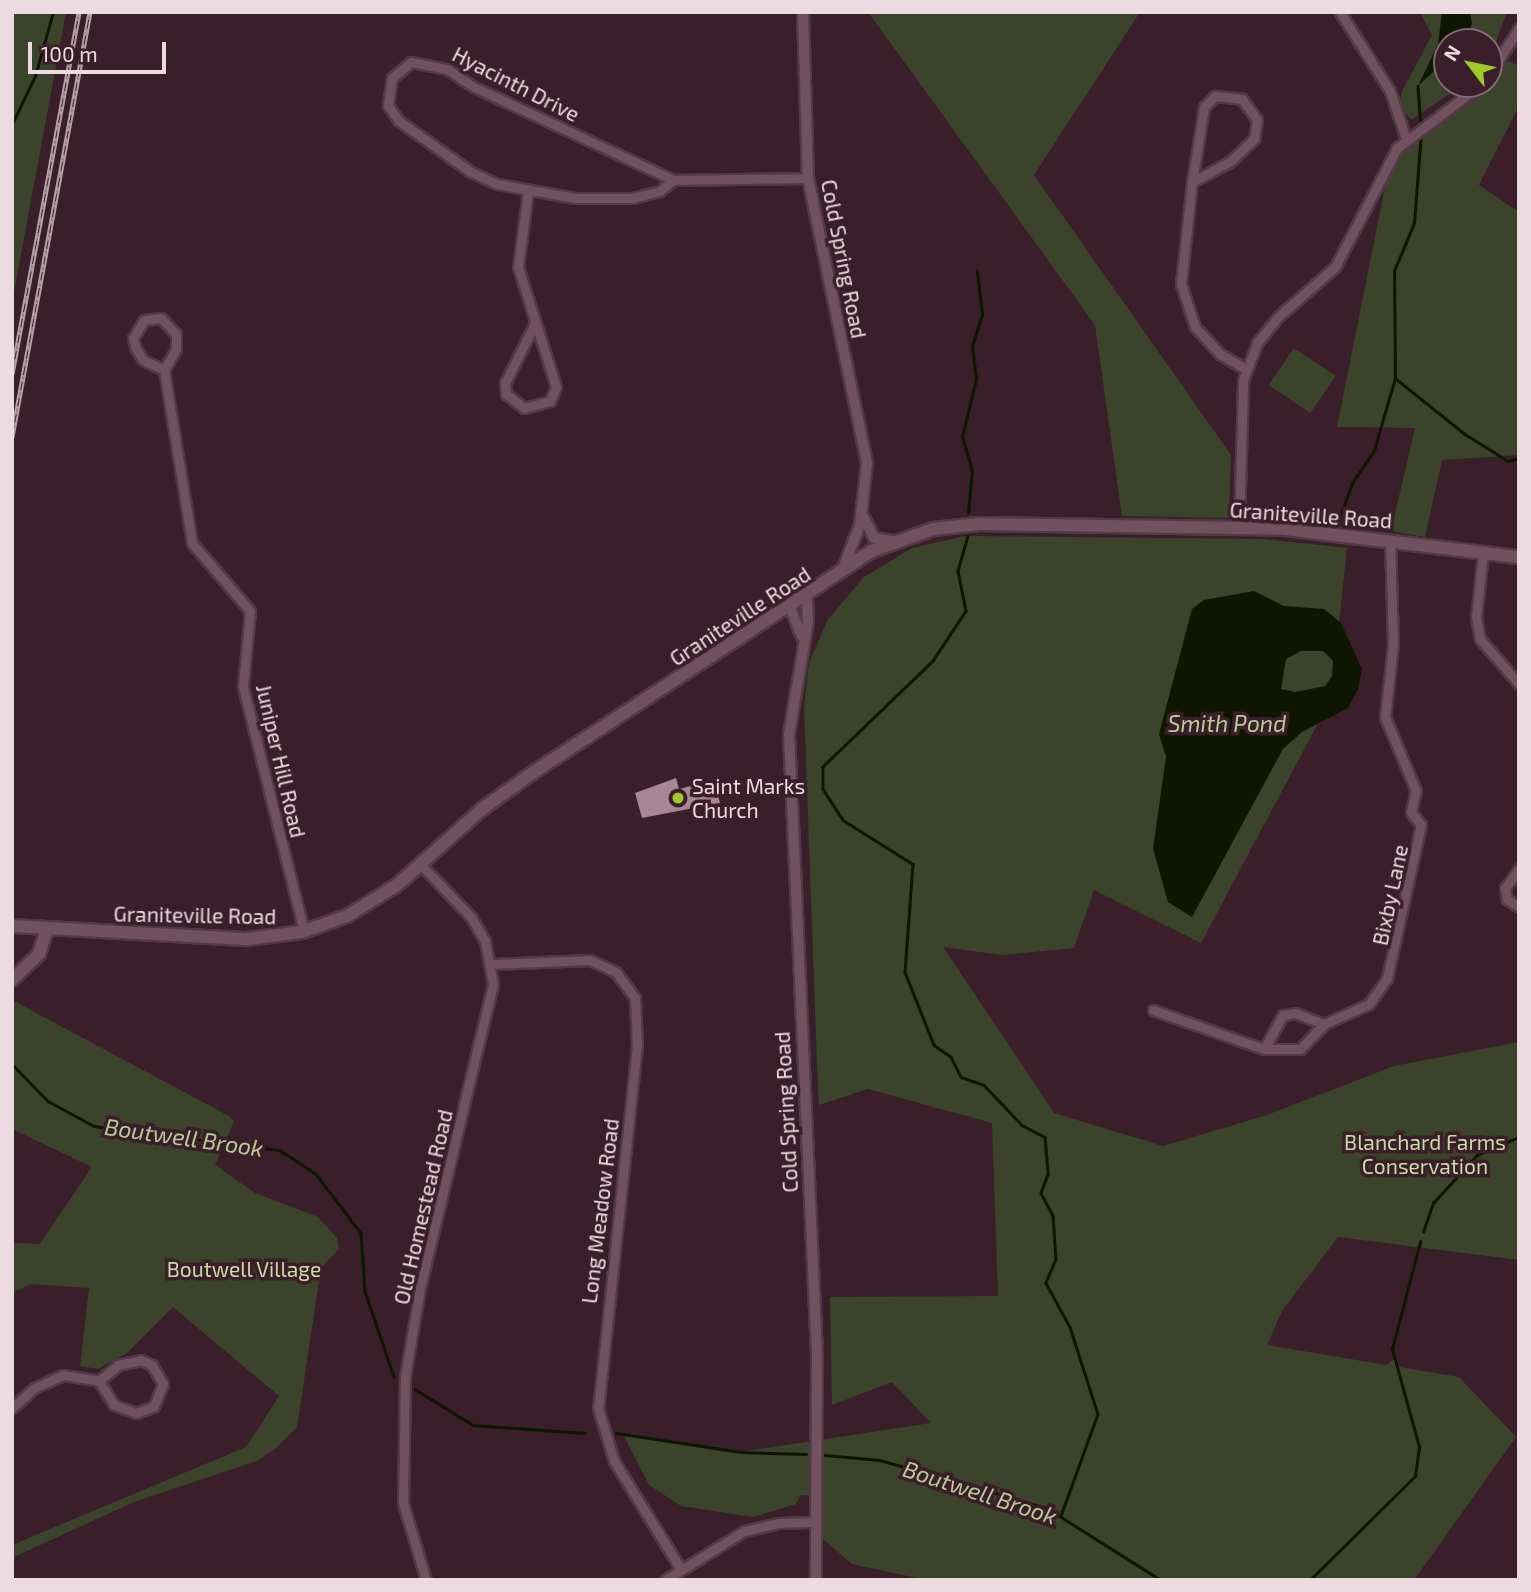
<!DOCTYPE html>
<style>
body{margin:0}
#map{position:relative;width:1531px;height:1592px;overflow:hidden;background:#3a1e2a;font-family:"Exo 2",sans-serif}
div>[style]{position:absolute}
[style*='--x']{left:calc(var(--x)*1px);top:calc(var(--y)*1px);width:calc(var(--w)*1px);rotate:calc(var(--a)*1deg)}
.green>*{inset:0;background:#3b442a;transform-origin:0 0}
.water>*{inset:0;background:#0f1600}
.stream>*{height:2.5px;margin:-1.25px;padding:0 1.25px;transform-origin:1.25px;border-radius:1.25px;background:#0f1600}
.building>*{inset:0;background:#a88694}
.roads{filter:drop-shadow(2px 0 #513a45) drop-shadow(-2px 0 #513a45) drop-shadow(0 2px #513a45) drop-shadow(0 -2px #513a45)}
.minor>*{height:9px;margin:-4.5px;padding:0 4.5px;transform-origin:4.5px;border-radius:4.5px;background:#71515e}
.tertiary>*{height:10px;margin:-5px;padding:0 5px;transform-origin:5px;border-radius:5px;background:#71515e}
.secondary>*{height:12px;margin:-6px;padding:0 6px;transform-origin:6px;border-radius:6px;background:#71515e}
.rail>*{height:5px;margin-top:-2.5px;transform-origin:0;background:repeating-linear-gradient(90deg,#3a1e2a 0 8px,#b6a1a9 0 16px);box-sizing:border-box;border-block:2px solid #b6a1a9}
.dots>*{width:19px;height:19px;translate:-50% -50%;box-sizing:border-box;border:4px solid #3a1e2a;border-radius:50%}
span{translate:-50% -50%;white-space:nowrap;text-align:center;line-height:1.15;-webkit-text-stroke:7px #3a1e2a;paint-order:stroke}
.street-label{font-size:21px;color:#eedbe2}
.poi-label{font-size:21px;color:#eedbe2}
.left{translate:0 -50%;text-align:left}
.park-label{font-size:21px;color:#c9dca6}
.water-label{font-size:23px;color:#b8cb95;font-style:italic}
.frame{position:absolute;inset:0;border:14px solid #eedbe2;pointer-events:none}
.north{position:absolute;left:1433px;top:28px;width:70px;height:70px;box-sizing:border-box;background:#3a1e2a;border:2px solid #826a74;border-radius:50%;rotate:302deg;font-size:19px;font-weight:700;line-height:28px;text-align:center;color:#eedbe2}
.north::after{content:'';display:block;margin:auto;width:24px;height:32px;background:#a1c92a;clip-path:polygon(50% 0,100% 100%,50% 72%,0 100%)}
.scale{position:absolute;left:28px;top:42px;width:138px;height:32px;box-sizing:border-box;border:4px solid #eedbe2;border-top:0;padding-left:9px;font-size:21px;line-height:24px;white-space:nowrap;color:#eedbe2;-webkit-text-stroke:5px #3a1e2a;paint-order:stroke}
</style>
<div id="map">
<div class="green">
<i style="clip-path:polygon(12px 12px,66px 12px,12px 303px)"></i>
<i style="clip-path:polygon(868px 12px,1140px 12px,1034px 175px,1231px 455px,1229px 518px,1122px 516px,1095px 325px)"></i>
<i style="clip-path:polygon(1420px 12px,1507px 12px,1489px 60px,1489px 42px,1447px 42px,1447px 84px,1464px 84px,1411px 120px,1399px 105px,1402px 91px,1432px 35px)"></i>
<i style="clip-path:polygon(1508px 61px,1519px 66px,1519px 106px,1479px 185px,1519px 212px,1519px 455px,1442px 460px,1425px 537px,1391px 531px,1415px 428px,1337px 427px,1387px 177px,1401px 152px,1482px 93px)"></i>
<i style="left:1294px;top:348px;width:50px;height:45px;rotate:34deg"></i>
<i style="clip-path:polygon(965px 536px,1263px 539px,1347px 548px,1331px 699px,1201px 943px,1094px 890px,1074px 948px,1002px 955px,943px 947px,1054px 1113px,1163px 1146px,1267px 1115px,1394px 1066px,1519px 1042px,1519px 1260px,1338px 1237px,1282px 1311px,1267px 1345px,1386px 1365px,1395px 1359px,1400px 1367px,1459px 1377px,1516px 1437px,1414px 1580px,926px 1580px,852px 1564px,823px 1539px,823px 1496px,801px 1495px,796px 1504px,753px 1517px,681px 1506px,649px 1485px,623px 1434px,741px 1452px,931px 1423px,892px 1382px,832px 1405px,830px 1297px,998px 1296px,992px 1123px,868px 1089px,819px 1105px,817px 1065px,804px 705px,809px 663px,828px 619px,864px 577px,912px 548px)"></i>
<i style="clip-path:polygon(12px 1000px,229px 1116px,234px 1121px,215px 1165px,255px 1193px,318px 1217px,337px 1238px,339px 1249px,321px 1268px,297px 1427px,276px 1448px,257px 1461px,134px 1502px,12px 1558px,12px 1545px,246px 1447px,279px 1396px,173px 1307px,127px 1353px,98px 1369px,80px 1366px,89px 1288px,30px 1284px,12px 1293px,12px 1243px,40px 1244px,92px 1167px,12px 1129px)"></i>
</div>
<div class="water">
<i style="clip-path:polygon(1442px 12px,1470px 12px,1472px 24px,1464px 42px,1447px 42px,1447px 59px,1418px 86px,1438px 44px)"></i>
<i style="clip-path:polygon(evenodd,1254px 591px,1284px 606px,1324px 609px,1341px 623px,1362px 669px,1358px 689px,1348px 708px,1302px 732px,1283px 749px,1192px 917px,1168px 902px,1153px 849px,1166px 757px,1159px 734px,1192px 609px,1204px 600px,1254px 591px,1301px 651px,1323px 651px,1333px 661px,1332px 676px,1325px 686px,1295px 692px,1281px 689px,1286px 659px,1301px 651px)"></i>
</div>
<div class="stream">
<i style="--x:1418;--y:86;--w:41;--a:85.8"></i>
<i style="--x:12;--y:124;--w:53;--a:-64.4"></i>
<i style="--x:35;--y:76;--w:66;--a:-74.3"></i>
<i style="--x:1395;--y:378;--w:90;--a:38.7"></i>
<i style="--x:1465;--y:434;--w:51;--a:32.1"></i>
<i style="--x:1508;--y:461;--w:11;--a:-15"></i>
<i style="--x:968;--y:513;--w:42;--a:-84.6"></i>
<i style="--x:972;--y:471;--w:35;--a:-106"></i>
<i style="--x:962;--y:437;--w:60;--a:-76.4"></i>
<i style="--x:976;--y:379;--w:33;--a:-97"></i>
<i style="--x:972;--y:346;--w:33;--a:-72"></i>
<i style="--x:982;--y:315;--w:44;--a:-96.5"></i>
<i style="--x:1340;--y:516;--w:35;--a:-70"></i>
<i style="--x:1352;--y:483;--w:40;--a:-56"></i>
<i style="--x:1374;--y:450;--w:75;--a:-73.7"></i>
<i style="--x:1395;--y:378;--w:107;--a:-90.5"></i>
<i style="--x:1394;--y:271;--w:52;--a:-67.4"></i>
<i style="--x:1414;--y:223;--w:90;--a:-85.6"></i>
<i style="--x:968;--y:536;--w:36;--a:106"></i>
<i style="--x:958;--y:571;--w:41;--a:78.7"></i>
<i style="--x:966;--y:611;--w:60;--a:123.4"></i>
<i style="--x:933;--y:661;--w:153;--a:136.1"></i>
<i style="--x:823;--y:767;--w:22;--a:90"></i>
<i style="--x:823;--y:789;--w:37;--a:57"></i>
<i style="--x:843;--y:820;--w:83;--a:32.2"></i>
<i style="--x:913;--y:864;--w:108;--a:94.2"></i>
<i style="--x:905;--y:972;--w:79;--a:68.3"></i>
<i style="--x:934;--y:1045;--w:21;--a:35"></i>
<i style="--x:951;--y:1057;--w:22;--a:63"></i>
<i style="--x:961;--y:1077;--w:24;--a:19"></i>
<i style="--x:984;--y:1085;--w:55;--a:46.5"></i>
<i style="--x:1022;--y:1125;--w:26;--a:28"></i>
<i style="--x:1045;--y:1137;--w:37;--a:85"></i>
<i style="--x:1048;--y:1174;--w:20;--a:110"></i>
<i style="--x:1041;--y:1193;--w:26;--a:62"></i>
<i style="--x:1053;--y:1216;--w:43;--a:86"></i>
<i style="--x:1056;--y:1259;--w:26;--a:113"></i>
<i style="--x:1046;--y:1283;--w:50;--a:61.4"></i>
<i style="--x:1070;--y:1327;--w:91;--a:72.2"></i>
<i style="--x:1098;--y:1414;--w:109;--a:109.9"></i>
<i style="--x:12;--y:1064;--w:52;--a:45.8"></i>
<i style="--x:48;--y:1101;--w:52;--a:28.5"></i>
<i style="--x:94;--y:1126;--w:188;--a:7.4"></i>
<i style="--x:280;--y:1150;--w:43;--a:33.7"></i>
<i style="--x:316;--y:1174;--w:74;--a:52.7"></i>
<i style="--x:361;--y:1233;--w:58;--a:86.1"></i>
<i style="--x:365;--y:1291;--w:91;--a:71.4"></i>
<i style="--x:1423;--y:1232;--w:31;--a:-71"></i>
<i style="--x:1433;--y:1203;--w:65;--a:-47.5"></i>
<i style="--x:1477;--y:1155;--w:46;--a:-23.2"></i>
<i style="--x:415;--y:1389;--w:68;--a:31.8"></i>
<i style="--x:473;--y:1425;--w:112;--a:4.1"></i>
<i style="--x:616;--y:1433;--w:126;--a:8.6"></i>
<i style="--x:741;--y:1452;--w:65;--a:1.8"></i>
<i style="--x:825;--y:1455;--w:55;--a:5.2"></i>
<i style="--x:880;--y:1460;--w:174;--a:16"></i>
<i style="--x:1047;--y:1508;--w:135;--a:32.3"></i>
<i style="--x:1310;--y:1580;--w:148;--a:-44.7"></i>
<i style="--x:1415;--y:1476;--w:29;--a:-82"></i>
<i style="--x:1419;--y:1447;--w:102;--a:-105.4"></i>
<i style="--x:1392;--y:1349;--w:111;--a:-75.3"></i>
</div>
<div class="building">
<i style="clip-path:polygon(676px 778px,679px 789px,714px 780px,720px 803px,642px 818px,635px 793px)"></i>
</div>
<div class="roads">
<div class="minor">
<i style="--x:1340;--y:12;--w:93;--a:57.7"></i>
<i style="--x:1390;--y:91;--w:51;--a:71.6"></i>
<i style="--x:411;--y:62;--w:37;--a:11"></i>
<i style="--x:447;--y:69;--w:32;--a:34"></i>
<i style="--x:474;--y:87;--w:220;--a:25"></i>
<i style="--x:673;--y:180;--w:17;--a:140"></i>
<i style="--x:660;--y:191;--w:29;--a:166"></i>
<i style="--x:632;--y:198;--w:57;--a:180"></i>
<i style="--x:575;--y:198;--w:79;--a:-169.8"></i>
<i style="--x:497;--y:184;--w:29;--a:-155"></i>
<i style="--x:471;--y:172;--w:88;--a:-144.7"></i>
<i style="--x:399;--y:121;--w:19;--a:-125"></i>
<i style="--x:388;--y:105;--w:27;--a:-82"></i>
<i style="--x:392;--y:78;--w:25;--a:-40"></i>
<i style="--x:1489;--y:75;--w:56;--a:-57.4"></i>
<i style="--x:673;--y:180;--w:135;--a:-0.8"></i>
<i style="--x:1192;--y:182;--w:76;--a:-80.9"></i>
<i style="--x:1204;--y:107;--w:16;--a:-45"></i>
<i style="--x:1215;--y:96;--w:27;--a:6"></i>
<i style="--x:1242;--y:99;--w:26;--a:54"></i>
<i style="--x:1257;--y:120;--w:19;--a:99"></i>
<i style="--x:1254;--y:139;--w:34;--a:137"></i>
<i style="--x:1229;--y:162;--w:42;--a:151.6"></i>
<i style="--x:1192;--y:182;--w:103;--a:96.2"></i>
<i style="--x:1181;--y:284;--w:45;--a:72"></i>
<i style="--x:1195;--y:327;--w:37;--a:47"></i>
<i style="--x:1220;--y:354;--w:30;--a:30"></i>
<i style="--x:528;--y:191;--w:77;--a:97.5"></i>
<i style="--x:518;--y:267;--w:126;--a:72.4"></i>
<i style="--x:556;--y:387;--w:15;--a:113"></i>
<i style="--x:550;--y:401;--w:27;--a:165"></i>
<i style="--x:524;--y:408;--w:23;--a:-142"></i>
<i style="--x:506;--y:394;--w:11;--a:-95"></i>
<i style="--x:505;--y:383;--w:67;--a:-63.4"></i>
<i style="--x:164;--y:370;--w:24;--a:-60"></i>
<i style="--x:176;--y:349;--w:15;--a:-90"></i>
<i style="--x:176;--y:334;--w:22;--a:-133"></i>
<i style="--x:161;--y:318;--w:17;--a:173"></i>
<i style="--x:144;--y:320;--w:21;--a:121"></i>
<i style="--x:133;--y:338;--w:9;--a:77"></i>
<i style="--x:135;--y:347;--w:15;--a:58"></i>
<i style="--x:143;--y:360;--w:23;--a:25"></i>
<i style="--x:164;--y:370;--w:175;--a:80.8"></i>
<i style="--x:192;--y:543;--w:89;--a:49.5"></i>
<i style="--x:250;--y:611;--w:76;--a:95.3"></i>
<i style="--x:243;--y:687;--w:252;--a:76"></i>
<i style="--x:1239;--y:527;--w:147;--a:-88.4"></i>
<i style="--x:1243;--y:380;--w:40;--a:-69"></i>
<i style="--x:1257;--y:343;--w:36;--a:-51"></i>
<i style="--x:1280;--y:315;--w:73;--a:-41.1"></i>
<i style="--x:1335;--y:267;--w:134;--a:-62.5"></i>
<i style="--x:1397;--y:148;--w:106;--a:-37"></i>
<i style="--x:1483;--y:553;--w:64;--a:96.2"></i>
<i style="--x:1476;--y:617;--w:22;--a:80"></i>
<i style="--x:1480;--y:639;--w:60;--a:49.1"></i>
<i style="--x:421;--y:865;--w:72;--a:46.1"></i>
<i style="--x:471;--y:917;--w:28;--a:60"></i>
<i style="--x:485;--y:941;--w:44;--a:79.5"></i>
<i style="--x:493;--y:984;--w:313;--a:103.5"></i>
<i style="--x:420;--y:1288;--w:90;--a:99.6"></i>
<i style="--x:405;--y:1377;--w:126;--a:90.9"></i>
<i style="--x:403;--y:1503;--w:80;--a:73.4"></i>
<i style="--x:1519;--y:869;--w:24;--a:126"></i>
<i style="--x:1505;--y:888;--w:11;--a:80"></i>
<i style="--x:1507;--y:899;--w:14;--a:34"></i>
<i style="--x:492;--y:964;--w:98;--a:-2.3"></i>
<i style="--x:590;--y:960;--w:29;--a:25"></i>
<i style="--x:616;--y:972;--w:32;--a:54"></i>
<i style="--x:635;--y:998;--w:47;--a:87.6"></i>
<i style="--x:637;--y:1045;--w:365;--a:96.1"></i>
<i style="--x:598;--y:1408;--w:55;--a:73.2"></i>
<i style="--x:614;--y:1461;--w:126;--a:58.3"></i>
<i style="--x:1153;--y:1010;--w:118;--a:19.4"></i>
<i style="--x:1264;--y:1049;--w:39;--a:-61"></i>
<i style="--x:1283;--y:1015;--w:12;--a:-9"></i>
<i style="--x:1295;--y:1013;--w:31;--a:21"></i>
<i style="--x:1324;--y:1024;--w:49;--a:-24"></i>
<i style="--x:1369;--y:1004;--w:32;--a:-55"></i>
<i style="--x:1387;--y:978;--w:157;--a:-77.5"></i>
<i style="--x:1421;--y:825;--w:16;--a:-128"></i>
<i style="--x:1411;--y:812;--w:22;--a:-77"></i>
<i style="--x:1416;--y:791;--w:80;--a:-112.7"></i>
<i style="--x:1385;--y:717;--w:72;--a:-83.7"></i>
<i style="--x:1393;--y:645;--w:105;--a:-91.6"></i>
<i style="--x:1264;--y:1049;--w:36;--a:0"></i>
<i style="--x:1300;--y:1049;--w:35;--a:-46"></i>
<i style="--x:12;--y:1408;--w:30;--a:-42"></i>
<i style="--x:34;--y:1388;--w:32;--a:-24"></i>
<i style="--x:63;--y:1375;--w:36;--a:9"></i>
<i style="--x:99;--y:1381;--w:28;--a:58"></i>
<i style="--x:114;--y:1405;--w:23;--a:20"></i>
<i style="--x:136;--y:1413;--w:19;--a:-21"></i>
<i style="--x:154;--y:1406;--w:24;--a:-68"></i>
<i style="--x:163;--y:1384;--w:22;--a:-120"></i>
<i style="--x:152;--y:1365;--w:12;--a:-156"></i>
<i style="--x:141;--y:1360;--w:24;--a:168"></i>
<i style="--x:118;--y:1365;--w:25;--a:140"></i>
<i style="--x:665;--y:1580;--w:93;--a:-31.8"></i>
<i style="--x:744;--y:1531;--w:36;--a:-13"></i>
<i style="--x:779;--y:1523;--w:37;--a:-2"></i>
</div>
<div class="tertiary">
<i style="--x:803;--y:12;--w:166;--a:88.3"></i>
<i style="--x:808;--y:178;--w:291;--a:78.3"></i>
<i style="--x:867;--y:463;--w:62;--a:96.4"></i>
<i style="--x:860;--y:525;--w:49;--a:111.4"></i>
<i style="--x:863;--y:516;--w:25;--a:63"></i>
<i style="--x:874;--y:538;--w:20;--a:9"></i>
<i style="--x:807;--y:597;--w:24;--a:88"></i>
<i style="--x:808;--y:621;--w:115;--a:99.5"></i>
<i style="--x:789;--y:734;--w:622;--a:87.42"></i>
<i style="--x:817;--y:1355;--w:225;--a:90.3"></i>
<i style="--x:790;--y:607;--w:31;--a:68"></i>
</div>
<div class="secondary">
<i style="--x:12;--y:926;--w:236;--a:3.2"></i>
<i style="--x:248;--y:939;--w:54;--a:-7.4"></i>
<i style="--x:302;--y:932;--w:48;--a:-19.6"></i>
<i style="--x:347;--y:916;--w:57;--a:-31.5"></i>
<i style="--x:396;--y:886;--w:115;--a:-41.8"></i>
<i style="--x:482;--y:809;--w:64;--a:-35.4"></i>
<i style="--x:534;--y:772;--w:404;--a:-33.2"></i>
<i style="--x:872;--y:551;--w:65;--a:-19.8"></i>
<i style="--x:933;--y:529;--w:46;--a:-6.2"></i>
<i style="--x:979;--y:524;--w:307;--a:0.9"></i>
<i style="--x:1286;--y:529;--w:235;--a:6.9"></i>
<i style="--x:12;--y:980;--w:37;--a:-44"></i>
<i style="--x:39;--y:954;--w:26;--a:-72"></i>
</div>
</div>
<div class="rail">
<i style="--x:12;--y:374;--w:368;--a:-79.5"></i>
<i style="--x:12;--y:437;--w:432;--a:-79.6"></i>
</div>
<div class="dots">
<i style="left:678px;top:798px;background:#a1c92a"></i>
</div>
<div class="street-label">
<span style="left:516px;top:84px;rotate:27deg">Hyacinth Drive</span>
<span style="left:844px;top:259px;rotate:79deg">Cold Spring Road</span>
<span style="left:1311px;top:515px;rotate:4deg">Graniteville Road</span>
<span style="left:740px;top:616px;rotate:-33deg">Graniteville Road</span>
<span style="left:281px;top:761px;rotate:77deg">Juniper Hill Road</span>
<span style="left:1390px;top:895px;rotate:-78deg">Bixby Lane</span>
<span style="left:195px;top:915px;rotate:1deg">Graniteville Road</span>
<span style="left:786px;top:1112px;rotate:-93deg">Cold Spring Road</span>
<span style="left:423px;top:1207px;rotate:-77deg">Old Homestead Road</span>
<span style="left:600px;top:1211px;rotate:-83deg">Long Meadow Road</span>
</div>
<div class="poi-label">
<span class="left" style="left:692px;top:798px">Saint Marks<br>Church</span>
</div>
<div class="park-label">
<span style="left:1425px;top:1154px">Blanchard Farms<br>Conservation</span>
<span style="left:244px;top:1269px">Boutwell Village</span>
</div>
<div class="water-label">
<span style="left:1227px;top:723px">Smith Pond</span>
<span style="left:184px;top:1137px;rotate:8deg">Boutwell Brook</span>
<span style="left:980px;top:1492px;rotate:18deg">Boutwell Brook</span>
</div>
<div class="frame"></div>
<div class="north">N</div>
<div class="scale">100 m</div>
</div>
